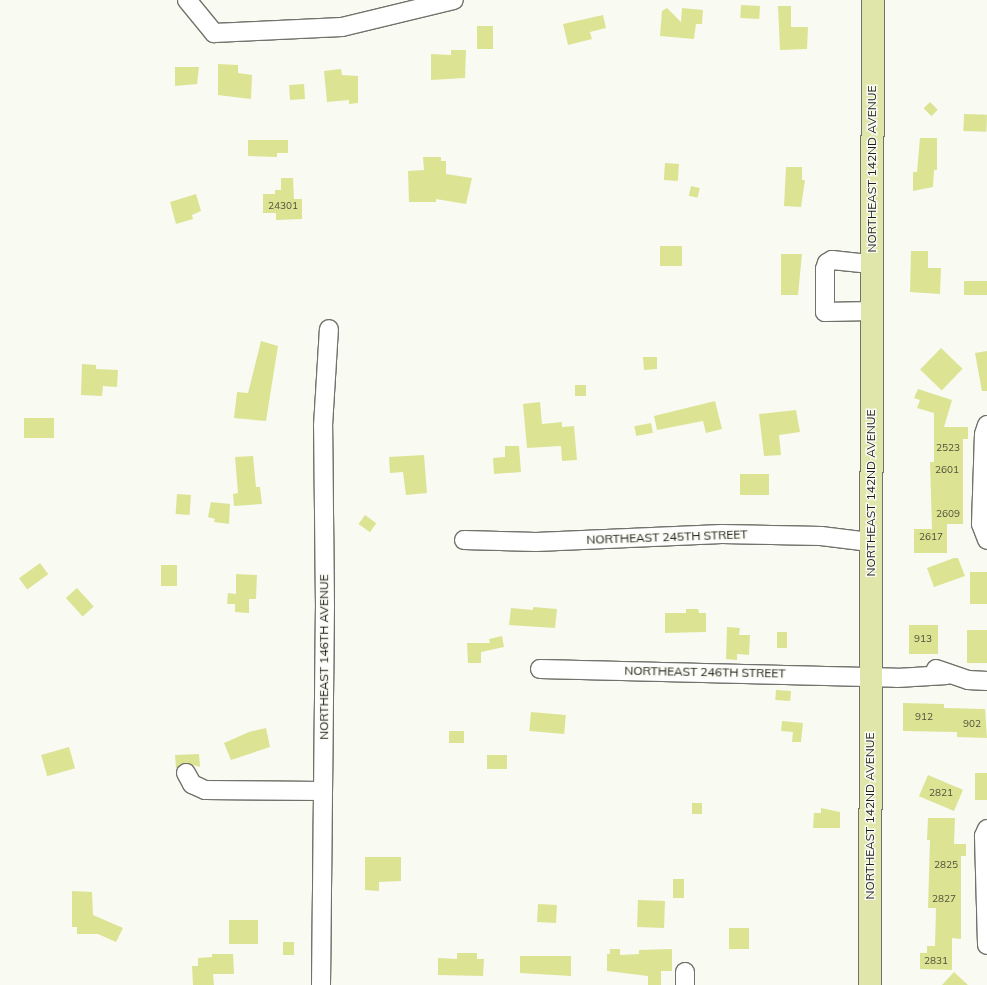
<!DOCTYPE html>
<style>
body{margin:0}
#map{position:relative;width:987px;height:985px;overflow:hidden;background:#f9faf2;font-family:Mulish,sans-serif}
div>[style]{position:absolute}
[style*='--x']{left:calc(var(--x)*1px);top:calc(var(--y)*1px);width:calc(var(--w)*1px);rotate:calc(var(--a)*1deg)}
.building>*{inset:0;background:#dce494;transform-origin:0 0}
.roads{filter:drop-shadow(1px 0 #71726b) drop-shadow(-1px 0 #71726b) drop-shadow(0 1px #71726b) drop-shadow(0 -1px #71726b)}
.minor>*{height:18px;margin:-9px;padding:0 9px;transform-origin:9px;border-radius:9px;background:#fff}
.major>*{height:22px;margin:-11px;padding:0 11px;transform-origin:11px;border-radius:11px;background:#e0e6a9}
span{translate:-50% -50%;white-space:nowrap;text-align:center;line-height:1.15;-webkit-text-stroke:3px #f9faf2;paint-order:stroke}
.number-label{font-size:10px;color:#4e5039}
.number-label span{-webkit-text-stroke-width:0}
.street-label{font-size:12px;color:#1e1e1b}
</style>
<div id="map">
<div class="building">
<i style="left:741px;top:5px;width:19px;height:13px;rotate:3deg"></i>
<i style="clip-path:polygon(778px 6px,791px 6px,791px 27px,808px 27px,807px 49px,780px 50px)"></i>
<i style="clip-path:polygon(667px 8px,681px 22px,682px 8px,703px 10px,702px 24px,696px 24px,694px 39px,660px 36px,662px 11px)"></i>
<i style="clip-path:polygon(603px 15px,606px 28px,590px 32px,592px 39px,568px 45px,563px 24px)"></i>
<i style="left:477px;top:26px;width:16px;height:23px"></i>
<i style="clip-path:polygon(451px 50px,466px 50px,465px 78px,431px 80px,431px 54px,451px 55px)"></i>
<i style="clip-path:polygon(218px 64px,238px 65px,238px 73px,252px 75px,251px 99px,218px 95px)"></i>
<i style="clip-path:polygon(175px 67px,199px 67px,197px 84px,175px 86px)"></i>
<i style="clip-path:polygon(341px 69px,342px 75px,358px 76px,358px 103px,349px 104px,349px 100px,327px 102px,324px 71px)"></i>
<i style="left:304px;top:84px;width:15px;height:15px;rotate:86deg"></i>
<i style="left:930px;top:102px;width:11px;height:9px;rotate:45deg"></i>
<i style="left:964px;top:114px;width:23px;height:17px;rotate:2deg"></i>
<i style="clip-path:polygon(920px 138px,937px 138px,937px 170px,934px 170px,933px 187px,913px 191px,913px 172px,917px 172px)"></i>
<i style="clip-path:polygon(248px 140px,288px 140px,288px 153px,277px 153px,277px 157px,248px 156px)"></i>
<i style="clip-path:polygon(423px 157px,441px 157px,441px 161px,446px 161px,446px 174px,472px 178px,466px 204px,436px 199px,436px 202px,409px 202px,408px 171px,424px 170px)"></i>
<i style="left:665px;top:163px;width:14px;height:17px;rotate:4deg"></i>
<i style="clip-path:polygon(786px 167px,802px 167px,802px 180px,805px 180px,801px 207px,784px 206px)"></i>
<i style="clip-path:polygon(281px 178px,293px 178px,294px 199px,302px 199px,302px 219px,276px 220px,276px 213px,263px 213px,263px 194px,275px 194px,275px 190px,281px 190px)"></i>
<i style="left:691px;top:186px;width:9px;height:10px;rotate:13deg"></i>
<i style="clip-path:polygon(196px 194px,201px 211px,192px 215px,193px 219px,176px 224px,170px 202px)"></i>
<i style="left:660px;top:246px;width:22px;height:20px"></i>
<i style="clip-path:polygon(911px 251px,928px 251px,928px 268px,941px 268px,940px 294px,910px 292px)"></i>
<i style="clip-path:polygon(781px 254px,802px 254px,798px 295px,781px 295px)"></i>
<i style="left:964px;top:281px;width:23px;height:14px"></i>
<i style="clip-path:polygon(261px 341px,278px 346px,266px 421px,234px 418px,237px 392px,248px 393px)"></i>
<i style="left:941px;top:348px;width:30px;height:30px;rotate:44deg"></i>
<i style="clip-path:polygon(987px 351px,987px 391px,982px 391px,975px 353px)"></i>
<i style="clip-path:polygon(643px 357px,657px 357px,657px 369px,644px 370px)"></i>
<i style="clip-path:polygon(82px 364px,96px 365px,96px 369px,118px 370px,117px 387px,103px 386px,102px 396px,81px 395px)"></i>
<i style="left:575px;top:385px;width:11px;height:11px"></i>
<i style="clip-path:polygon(918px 389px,952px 400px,944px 427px,968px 427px,968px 439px,963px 439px,963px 524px,947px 524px,947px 553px,914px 553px,914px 529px,932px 529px,930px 462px,934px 462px,934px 413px,917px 408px,920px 400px,914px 398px)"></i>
<i style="clip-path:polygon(715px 401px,722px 429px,706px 433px,703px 421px,657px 430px,654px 416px)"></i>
<i style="clip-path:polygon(540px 402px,542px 424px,562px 422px,562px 427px,574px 426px,577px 460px,562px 461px,561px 446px,527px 448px,523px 404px)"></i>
<i style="clip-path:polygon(796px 410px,800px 432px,779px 435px,781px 455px,764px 456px,759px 414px)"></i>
<i style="left:24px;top:418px;width:30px;height:20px"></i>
<i style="left:651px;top:423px;width:10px;height:17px;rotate:79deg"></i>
<i style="clip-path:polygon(505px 446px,519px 446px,521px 472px,494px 474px,493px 458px,505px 457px)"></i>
<i style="clip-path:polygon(424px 455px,427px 493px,406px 495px,403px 472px,390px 473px,389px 457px)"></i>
<i style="clip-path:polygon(253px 456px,256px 487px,260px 487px,262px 504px,234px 506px,233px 494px,238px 493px,235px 457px)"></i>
<i style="left:740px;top:474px;width:29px;height:21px"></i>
<i style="left:177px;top:494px;width:14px;height:20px;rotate:4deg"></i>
<i style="clip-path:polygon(211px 502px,230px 504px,229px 524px,214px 522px,215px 519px,208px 517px)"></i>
<i style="left:365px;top:515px;width:14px;height:11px;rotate:36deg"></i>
<i style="clip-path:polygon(954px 558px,958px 558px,965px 576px,934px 587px,927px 568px)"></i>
<i style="left:40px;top:563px;width:14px;height:26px;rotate:54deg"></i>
<i style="left:161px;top:565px;width:16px;height:21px"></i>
<i style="left:970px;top:572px;width:17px;height:32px"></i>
<i style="clip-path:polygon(236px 574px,257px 575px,256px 599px,249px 599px,249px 613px,235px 612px,235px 604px,227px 604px,228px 593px,236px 594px)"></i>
<i style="left:77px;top:588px;width:25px;height:15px;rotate:48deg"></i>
<i style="clip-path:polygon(533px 607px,557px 609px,555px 628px,509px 625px,511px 608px,533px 610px)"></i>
<i style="clip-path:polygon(686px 609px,698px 609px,699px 613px,706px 613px,706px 632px,665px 633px,665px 613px,686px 613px)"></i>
<i style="left:909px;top:625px;width:29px;height:29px"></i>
<i style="clip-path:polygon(727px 627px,740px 628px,739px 635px,750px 635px,749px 655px,737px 654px,737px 660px,726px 659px)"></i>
<i style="left:967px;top:630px;width:20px;height:33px"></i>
<i style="left:777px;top:632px;width:10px;height:16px"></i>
<i style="clip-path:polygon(502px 636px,504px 647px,481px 652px,481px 663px,468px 663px,467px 643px,490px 643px,489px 639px)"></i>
<i style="left:776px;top:690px;width:15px;height:10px;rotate:4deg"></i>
<i style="clip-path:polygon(903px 703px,944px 704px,944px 708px,985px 709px,987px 738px,957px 737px,957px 732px,903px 731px)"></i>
<i style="left:531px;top:712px;width:35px;height:19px;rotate:5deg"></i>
<i style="clip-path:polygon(782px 721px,803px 723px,801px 742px,792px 742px,793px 732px,781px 731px)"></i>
<i style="clip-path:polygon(266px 728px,270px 747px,231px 760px,224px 743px,249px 732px)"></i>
<i style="left:449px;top:731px;width:15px;height:12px"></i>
<i style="left:69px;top:747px;width:22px;height:29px;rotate:74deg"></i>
<i style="clip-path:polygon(199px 754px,200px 767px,186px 763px,176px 768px,175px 755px)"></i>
<i style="left:487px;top:755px;width:20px;height:14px"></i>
<i style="left:975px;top:773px;width:12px;height:27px"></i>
<i style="left:928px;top:775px;width:38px;height:23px;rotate:23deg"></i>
<i style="left:692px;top:803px;width:10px;height:11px"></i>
<i style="clip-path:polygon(821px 808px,840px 812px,840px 828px,813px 828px,814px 813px,821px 813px)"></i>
<i style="clip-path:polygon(928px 818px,955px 818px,954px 844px,966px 844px,966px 856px,961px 856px,961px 939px,952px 938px,952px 970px,920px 969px,920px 953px,927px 953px,927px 946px,935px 946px,936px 908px,928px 908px,930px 840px,927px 840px)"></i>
<i style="clip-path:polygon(365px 857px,401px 857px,401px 881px,379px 882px,379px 891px,365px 890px)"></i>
<i style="left:673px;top:879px;width:11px;height:19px"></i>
<i style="clip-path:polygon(72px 891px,92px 892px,93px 915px,123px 928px,116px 942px,98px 934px,77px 934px,77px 927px,72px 927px)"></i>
<i style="left:638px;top:900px;width:27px;height:27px;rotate:2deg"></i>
<i style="left:538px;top:904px;width:19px;height:18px;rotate:3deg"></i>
<i style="left:229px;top:920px;width:29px;height:24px"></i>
<i style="left:729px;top:928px;width:20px;height:21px"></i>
<i style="left:283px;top:942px;width:11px;height:13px"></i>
<i style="clip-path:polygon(610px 949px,620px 949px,620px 955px,639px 954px,639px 950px,672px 949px,672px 971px,661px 971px,661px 985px,648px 985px,648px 976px,607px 971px,607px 954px,610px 954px)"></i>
<i style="clip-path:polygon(457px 953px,477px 953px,477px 959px,484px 959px,483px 976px,438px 975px,438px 958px,457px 959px)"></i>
<i style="clip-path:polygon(212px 954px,233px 954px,234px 974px,213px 974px,214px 985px,193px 985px,192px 966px,198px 966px,198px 958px,212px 957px)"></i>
<i style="clip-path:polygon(520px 956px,571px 956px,571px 976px,520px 973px)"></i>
<i style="clip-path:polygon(954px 972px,968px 985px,942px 985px)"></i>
</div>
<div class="roads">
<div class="minor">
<i style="--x:187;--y:0;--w:43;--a:50.7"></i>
<i style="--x:214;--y:33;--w:128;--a:-2.7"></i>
<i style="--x:342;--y:27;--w:115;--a:-13.6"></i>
<i style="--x:871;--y:311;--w:46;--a:178.8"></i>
<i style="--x:825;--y:312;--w:43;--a:-90"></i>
<i style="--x:825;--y:269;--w:6;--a:-72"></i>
<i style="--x:827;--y:263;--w:6;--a:-31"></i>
<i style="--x:832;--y:260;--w:39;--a:6"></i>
<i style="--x:987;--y:425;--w:9;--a:108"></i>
<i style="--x:984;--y:434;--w:90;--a:91.9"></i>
<i style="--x:981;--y:524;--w:17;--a:69"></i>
<i style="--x:464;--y:540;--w:72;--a:1.6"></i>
<i style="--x:536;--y:542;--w:186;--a:-2.5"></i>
<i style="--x:722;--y:534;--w:99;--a:1.2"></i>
<i style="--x:821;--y:536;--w:49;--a:7"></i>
<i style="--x:540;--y:669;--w:357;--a:1.4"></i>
<i style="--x:897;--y:678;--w:50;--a:-3.4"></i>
<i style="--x:936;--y:669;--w:34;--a:19"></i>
<i style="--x:968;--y:680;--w:19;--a:3"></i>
<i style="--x:186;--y:773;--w:13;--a:61"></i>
<i style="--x:192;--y:784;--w:14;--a:25"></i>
<i style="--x:205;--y:790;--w:118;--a:0.5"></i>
<i style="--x:987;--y:829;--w:8;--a:113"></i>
<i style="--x:984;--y:836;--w:109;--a:88.4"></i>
<i style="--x:685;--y:972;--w:13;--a:90"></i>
<i style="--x:321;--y:985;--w:378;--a:-89.4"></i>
<i style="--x:325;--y:607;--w:181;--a:-90.6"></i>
<i style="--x:323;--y:426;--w:97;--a:-86.5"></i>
</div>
<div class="major">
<i style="--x:870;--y:985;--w:985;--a:-89.83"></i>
</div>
</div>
<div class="number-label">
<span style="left:283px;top:206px">24301</span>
<span style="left:948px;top:448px">2523</span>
<span style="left:947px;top:470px">2601</span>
<span style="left:948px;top:514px">2609</span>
<span style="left:931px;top:537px">2617</span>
<span style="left:923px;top:639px">913</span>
<span style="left:924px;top:717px">912</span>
<span style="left:972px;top:724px">902</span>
<span style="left:941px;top:793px">2821</span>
<span style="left:946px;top:865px">2825</span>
<span style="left:944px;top:899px">2827</span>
<span style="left:936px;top:961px">2831</span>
</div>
<div class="street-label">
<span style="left:872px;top:169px;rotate:-90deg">NORTHEAST 142ND AVENUE</span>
<span style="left:871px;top:493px;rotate:-90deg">NORTHEAST 142ND AVENUE</span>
<span style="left:667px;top:537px;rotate:-2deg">NORTHEAST 245TH STREET</span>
<span style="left:324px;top:657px;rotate:-90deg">NORTHEAST 146TH AVENUE</span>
<span style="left:705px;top:672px;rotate:1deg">NORTHEAST 246TH STREET</span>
<span style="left:870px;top:816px;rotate:-90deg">NORTHEAST 142ND AVENUE</span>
</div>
</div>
